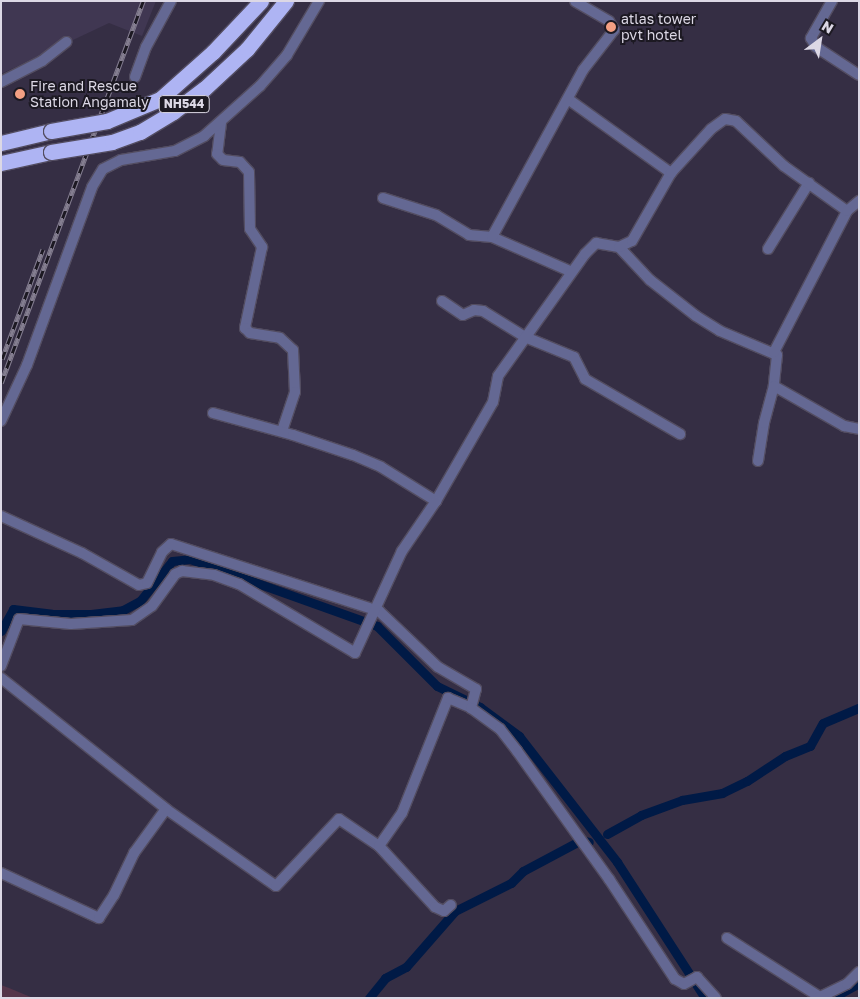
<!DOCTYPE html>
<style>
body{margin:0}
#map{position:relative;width:860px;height:999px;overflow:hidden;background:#352e44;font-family:"Golos Text",sans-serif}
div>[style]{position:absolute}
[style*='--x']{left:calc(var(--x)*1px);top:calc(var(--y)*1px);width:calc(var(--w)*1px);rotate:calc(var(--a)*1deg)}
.built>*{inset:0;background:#403752}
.green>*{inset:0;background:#54354a}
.canal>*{height:9px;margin:-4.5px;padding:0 4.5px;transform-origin:4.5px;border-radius:4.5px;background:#001a46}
.roads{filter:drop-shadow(1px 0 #534d61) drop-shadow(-1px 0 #534d61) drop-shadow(0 1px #534d61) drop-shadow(0 -1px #534d61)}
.street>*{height:10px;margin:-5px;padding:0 5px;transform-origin:5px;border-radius:5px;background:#646893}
.highway>*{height:15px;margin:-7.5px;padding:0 7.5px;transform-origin:7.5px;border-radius:7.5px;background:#aeb4f3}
.rail>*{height:4.5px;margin-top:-2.25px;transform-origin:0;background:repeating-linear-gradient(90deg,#1c1922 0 8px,#847e90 0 16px);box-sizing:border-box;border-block:1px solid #847e90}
.bridges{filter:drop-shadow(1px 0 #534d61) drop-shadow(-1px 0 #534d61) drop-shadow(0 1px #534d61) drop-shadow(0 -1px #534d61)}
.highway-bridge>*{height:15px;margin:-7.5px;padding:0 7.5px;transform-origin:7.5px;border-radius:7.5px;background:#aeb4f3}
.dots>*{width:14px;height:14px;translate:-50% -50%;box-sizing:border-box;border:2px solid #1c1922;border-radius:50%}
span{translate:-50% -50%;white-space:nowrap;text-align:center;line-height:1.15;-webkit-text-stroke:4px #1c1922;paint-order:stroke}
.shield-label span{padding:1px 4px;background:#1c1922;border:1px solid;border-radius:4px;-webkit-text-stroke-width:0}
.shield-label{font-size:12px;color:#dcd8e5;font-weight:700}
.poi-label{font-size:14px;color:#dcd8e5}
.left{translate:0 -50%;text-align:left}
.frame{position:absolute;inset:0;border:2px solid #dcd8e5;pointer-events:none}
.north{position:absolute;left:795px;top:15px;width:50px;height:50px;-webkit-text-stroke:4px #1c1922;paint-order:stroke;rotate:31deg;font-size:14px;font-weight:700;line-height:20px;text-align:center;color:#dcd8e5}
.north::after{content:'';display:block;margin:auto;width:18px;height:22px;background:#dcd8e5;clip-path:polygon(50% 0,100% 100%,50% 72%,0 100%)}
</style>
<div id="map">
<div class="built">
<i style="clip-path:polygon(1px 1px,156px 1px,142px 36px,109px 23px,1px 74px)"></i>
</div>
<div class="green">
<i style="clip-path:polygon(1px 985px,9px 988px,33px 998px,1px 998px)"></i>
</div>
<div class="canal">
<i style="--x:1;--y:631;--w:25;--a:-61"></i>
<i style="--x:13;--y:609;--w:39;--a:7"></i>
<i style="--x:52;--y:614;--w:39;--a:0"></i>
<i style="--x:91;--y:614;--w:32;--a:-7"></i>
<i style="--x:123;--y:610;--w:19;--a:-28"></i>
<i style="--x:140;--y:601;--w:51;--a:-51.3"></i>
<i style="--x:172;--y:561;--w:18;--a:-6"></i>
<i style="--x:190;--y:559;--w:199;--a:19.7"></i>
<i style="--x:377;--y:626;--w:85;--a:45"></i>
<i style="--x:437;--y:686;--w:48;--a:26"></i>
<i style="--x:480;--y:707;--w:49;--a:36.6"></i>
<i style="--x:519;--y:736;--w:160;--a:52.1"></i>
<i style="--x:617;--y:862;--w:162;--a:57.1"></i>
<i style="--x:607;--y:834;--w:39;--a:-29"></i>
<i style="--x:641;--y:815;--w:44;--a:-20.1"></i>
<i style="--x:682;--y:800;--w:41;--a:-9.9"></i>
<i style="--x:722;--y:793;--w:28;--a:-26"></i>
<i style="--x:747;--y:781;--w:45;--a:-33.3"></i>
<i style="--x:785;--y:756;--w:27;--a:-22"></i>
<i style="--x:810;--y:746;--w:26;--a:-61"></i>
<i style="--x:823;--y:723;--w:39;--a:-23"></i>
<i style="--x:369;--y:998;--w:26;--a:-51"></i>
<i style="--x:385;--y:978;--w:24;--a:-28"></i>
<i style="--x:406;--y:967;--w:74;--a:-48.8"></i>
<i style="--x:455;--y:911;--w:63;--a:-26.6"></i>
<i style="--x:511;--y:883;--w:17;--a:-45"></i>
<i style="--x:523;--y:871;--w:66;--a:-28.1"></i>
<i style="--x:581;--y:840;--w:8;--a:14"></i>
<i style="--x:832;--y:998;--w:31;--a:-29"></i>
</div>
<div class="roads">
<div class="street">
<i style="--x:832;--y:1;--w:43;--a:119.6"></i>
<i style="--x:811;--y:38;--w:10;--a:61"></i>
<i style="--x:816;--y:47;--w:51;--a:33.1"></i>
<i style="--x:135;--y:77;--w:32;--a:-70"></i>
<i style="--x:146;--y:47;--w:52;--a:-61.5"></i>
<i style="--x:1;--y:82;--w:46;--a:-27.1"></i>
<i style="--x:42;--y:61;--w:31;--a:-38"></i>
<i style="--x:568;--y:99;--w:127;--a:35.7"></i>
<i style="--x:221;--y:123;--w:31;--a:97"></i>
<i style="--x:217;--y:154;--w:8;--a:45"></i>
<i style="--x:223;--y:160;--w:17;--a:7"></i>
<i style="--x:240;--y:162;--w:13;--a:48"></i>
<i style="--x:249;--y:172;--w:57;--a:89"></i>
<i style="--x:250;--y:229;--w:22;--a:56"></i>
<i style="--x:262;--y:247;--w:83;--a:101.9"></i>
<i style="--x:245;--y:328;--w:7;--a:45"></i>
<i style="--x:250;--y:333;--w:30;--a:9"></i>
<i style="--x:280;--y:338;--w:18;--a:43"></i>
<i style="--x:293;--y:350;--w:42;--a:87.3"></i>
<i style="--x:295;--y:392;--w:41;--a:108.4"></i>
<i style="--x:383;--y:198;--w:56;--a:17.8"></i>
<i style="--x:436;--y:215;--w:39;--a:31"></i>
<i style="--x:469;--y:235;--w:23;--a:5"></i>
<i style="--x:492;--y:237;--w:87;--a:23.6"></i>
<i style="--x:492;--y:237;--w:190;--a:-61.4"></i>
<i style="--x:583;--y:70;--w:51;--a:-52.2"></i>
<i style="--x:614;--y:30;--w:10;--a:-119"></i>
<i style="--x:609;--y:21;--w:39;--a:-150"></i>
<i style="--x:619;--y:247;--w:45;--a:46.8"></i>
<i style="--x:650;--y:280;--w:58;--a:38"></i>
<i style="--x:696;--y:316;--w:28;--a:32"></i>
<i style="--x:720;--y:331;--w:62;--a:22.8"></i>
<i style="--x:777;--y:355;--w:31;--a:96"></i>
<i style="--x:774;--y:386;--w:81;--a:29.7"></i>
<i style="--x:844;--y:426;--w:15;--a:11"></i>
<i style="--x:768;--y:249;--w:78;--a:-58.2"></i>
<i style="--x:442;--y:301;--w:25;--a:34"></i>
<i style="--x:463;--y:315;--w:12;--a:-24"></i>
<i style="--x:474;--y:310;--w:9;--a:6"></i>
<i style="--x:483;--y:311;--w:49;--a:31.8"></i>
<i style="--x:525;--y:337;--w:53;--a:22.2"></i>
<i style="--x:574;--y:357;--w:25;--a:63"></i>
<i style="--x:585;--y:379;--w:110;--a:30.1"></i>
<i style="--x:774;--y:352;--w:159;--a:-62.6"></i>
<i style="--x:213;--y:413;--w:83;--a:15.4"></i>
<i style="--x:293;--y:435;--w:63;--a:18.4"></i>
<i style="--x:353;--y:455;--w:30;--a:23"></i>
<i style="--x:381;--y:467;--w:65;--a:31.7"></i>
<i style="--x:436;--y:501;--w:114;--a:-60.1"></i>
<i style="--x:493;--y:402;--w:26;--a:-79"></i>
<i style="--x:498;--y:376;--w:150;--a:-54.5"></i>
<i style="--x:585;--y:254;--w:16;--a:-45"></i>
<i style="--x:596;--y:243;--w:23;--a:10"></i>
<i style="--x:619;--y:247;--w:14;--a:-25"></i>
<i style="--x:632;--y:241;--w:78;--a:-60.2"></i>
<i style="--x:671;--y:173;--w:59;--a:-47.7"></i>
<i style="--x:711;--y:129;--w:17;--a:-36"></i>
<i style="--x:725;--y:119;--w:11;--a:10"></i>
<i style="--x:736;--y:121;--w:66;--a:43.2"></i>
<i style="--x:784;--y:166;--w:77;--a:35.5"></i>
<i style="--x:847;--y:211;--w:16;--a:-40"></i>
<i style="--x:1;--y:421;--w:62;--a:-65.1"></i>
<i style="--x:27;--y:365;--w:189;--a:-69.9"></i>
<i style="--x:92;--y:187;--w:21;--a:-59"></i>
<i style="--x:103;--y:169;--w:20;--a:-27"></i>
<i style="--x:121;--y:160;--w:55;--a:-9.5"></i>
<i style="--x:175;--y:151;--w:33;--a:-27"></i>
<i style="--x:204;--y:136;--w:75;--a:-41.8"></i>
<i style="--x:260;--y:86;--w:41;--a:-48.9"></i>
<i style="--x:287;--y:55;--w:63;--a:-59.3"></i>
<i style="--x:758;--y:461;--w:38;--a:-81"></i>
<i style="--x:764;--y:423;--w:38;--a:-75"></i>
<i style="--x:1;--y:516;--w:89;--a:24.6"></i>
<i style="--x:82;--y:553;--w:65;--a:29.3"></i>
<i style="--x:139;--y:585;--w:8;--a:-14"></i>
<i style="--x:147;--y:583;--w:34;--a:-64"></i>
<i style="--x:162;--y:552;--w:12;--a:-42"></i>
<i style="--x:171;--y:544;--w:219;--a:17.9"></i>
<i style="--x:379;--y:611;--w:81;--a:43.5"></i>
<i style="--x:438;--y:667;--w:44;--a:30.1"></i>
<i style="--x:476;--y:689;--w:20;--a:105"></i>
<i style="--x:1;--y:666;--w:50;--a:-69"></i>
<i style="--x:19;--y:619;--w:52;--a:5.5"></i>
<i style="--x:71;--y:624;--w:61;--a:-3.8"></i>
<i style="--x:132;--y:620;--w:24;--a:-35"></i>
<i style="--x:152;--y:606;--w:39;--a:-54"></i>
<i style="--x:175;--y:574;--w:8;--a:-23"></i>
<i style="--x:182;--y:571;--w:32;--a:7"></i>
<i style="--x:214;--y:575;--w:27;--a:20"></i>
<i style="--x:239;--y:584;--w:135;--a:30.7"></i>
<i style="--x:355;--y:653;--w:112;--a:-65.3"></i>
<i style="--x:402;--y:551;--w:60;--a:-55.8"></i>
<i style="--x:1;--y:678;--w:211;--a:38.4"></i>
<i style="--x:166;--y:809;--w:134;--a:35"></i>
<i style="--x:276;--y:886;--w:92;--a:-46.8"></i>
<i style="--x:339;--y:819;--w:48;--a:34"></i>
<i style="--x:379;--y:846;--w:83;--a:47.4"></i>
<i style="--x:435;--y:907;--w:10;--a:24"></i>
<i style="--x:444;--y:911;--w:9;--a:-41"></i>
<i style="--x:379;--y:846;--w:40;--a:-55.1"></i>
<i style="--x:402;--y:813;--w:124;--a:-68.2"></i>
<i style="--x:448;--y:698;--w:25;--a:23"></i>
<i style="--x:471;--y:708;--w:36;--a:36"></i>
<i style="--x:500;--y:729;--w:28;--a:52"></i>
<i style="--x:517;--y:751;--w:158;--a:54.3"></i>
<i style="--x:609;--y:879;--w:120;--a:56.6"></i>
<i style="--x:675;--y:979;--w:10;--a:29"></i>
<i style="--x:684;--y:984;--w:15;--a:-28"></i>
<i style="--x:697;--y:977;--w:28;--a:48"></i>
<i style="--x:1;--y:873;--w:108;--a:24.7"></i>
<i style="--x:99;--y:918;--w:27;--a:-57"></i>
<i style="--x:114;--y:895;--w:47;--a:-64.5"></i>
<i style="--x:134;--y:853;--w:54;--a:-54"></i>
<i style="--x:727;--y:938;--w:110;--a:32.4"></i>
<i style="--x:818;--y:998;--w:32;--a:-26"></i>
<i style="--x:847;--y:984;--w:17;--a:-45"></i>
</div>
<div class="highway">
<i style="--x:1;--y:143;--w:51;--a:-13.5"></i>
<i style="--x:1;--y:163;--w:51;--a:-12.4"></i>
</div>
</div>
<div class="rail">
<i style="--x:2;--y:359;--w:117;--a:-69.6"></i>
<i style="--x:1;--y:383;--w:408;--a:-69.6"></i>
</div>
<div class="bridges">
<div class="highway-bridge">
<i style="--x:51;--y:131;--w:57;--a:-10.1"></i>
<i style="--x:107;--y:121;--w:57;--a:-22.5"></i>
<i style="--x:160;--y:99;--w:71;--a:-41.6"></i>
<i style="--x:213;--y:52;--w:70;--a:-46.7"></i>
<i style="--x:51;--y:152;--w:62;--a:-9.3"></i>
<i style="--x:112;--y:142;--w:30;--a:-20"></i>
<i style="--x:140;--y:132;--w:39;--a:-31"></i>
<i style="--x:173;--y:112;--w:39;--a:-37"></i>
<i style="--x:204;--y:89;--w:59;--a:-42.9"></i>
<i style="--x:247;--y:49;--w:62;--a:-50.9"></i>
</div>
</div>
<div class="dots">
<i style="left:611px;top:27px;background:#f39f83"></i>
<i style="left:20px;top:94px;background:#f39f83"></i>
</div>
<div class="shield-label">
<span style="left:184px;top:104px">NH544</span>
</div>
<div class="poi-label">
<span class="left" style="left:621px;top:27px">atlas tower<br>pvt hotel</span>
<span class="left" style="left:30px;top:94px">Fire and Rescue<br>Station Angamaly</span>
</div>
<div class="frame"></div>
<div class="north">N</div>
</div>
